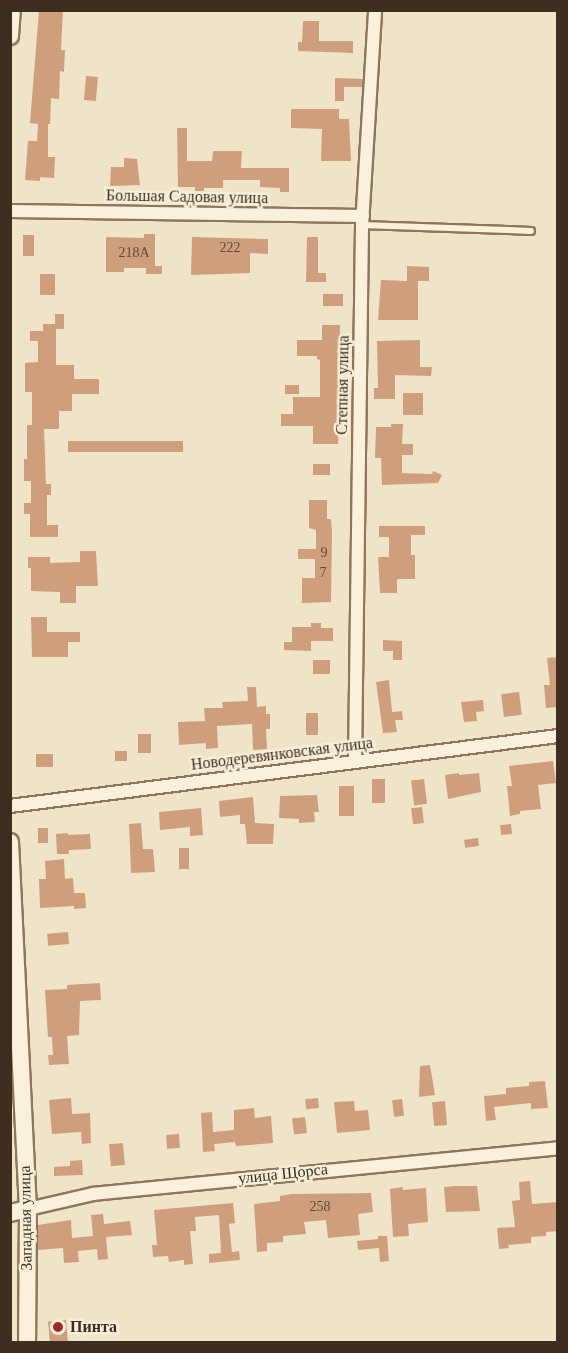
<!DOCTYPE html>
<meta charset="utf-8">
<style>
body{margin:0}
#map{position:relative;width:568px;height:1353px;overflow:hidden;background:#f0e4c8;font-family:"Times New Roman",serif}
div>[style]{position:absolute}
[style*='--x']{left:calc(var(--x)*1px);top:calc(var(--y)*1px);width:calc(var(--w)*1px);rotate:calc(var(--a)*1deg)}
.building>*{inset:0;background:#cf9f7d;transform-origin:0 0}
.roads{filter:drop-shadow(2px 0 #8d765c) drop-shadow(-2px 0 #8d765c) drop-shadow(0 2px #8d765c) drop-shadow(0 -2px #8d765c)}
.service>*{height:6px;margin:-3px;padding:0 3px;transform-origin:3px;border-radius:3px;background:#faf1dc}
.minor>*{height:12px;margin:-6px;padding:0 6px;transform-origin:6px;border-radius:6px;background:#faf1dc}
.secondary>*{height:16px;margin:-8px;padding:0 8px;transform-origin:8px;border-radius:8px;background:#faf1dc}
.dots>*{width:16px;height:16px;translate:-50% -50%;box-sizing:border-box;border:3px solid #f7eed8;border-radius:50%}
span{translate:-50% -50%;white-space:nowrap;text-align:center;line-height:1.15;-webkit-text-stroke:5px #f7eed8;paint-order:stroke}
.number-label{font-size:14px;color:#624a37}
.number-label span{-webkit-text-stroke-width:0}
.street-label{font-size:16px;color:#3d2e20}
.poi-label{font-size:16px;color:#3d2e20;font-weight:700}
.left{translate:0 -50%;text-align:left}
.frame{position:absolute;inset:0;border:12px solid #3d2e20;pointer-events:none}
</style>
<div id="map">
<div class="building">
<i style="clip-path:polygon(39px 10px,63px 10px,61px 50px,65px 50px,64px 72px,60px 71px,59px 99px,51px 98px,50px 124px,48px 124px,48px 157px,55px 157px,54px 178px,40px 177px,40px 181px,25px 180px,28px 141px,37px 141px,38px 124px,30px 123px)"></i>
<i style="clip-path:polygon(303px 21px,319px 21px,319px 41px,353px 41px,353px 53px,298px 51px,298px 42px,302px 42px)"></i>
<i style="left:86px;top:76px;width:12px;height:24px;rotate:5deg"></i>
<i style="clip-path:polygon(335px 78px,363px 79px,362px 87px,344px 87px,344px 101px,335px 101px)"></i>
<i style="clip-path:polygon(291px 109px,339px 109px,339px 119px,349px 119px,351px 161px,321px 161px,322px 129px,291px 128px)"></i>
<i style="clip-path:polygon(177px 128px,187px 128px,187px 161px,212px 161px,213px 151px,242px 151px,241px 168px,289px 168px,289px 192px,280px 192px,280px 188px,260px 187px,260px 180px,223px 180px,223px 188px,204px 188px,204px 191px,195px 191px,195px 187px,178px 187px)"></i>
<i style="clip-path:polygon(124px 158px,137px 159px,140px 185px,110px 186px,111px 167px,124px 167px)"></i>
<i style="clip-path:polygon(144px 234px,155px 234px,155px 266px,162px 266px,162px 274px,146px 274px,146px 268px,124px 268px,124px 272px,106px 272px,106px 237px,144px 238px)"></i>
<i style="left:23px;top:235px;width:11px;height:21px"></i>
<i style="clip-path:polygon(192px 237px,268px 239px,268px 254px,250px 253px,250px 273px,191px 275px)"></i>
<i style="clip-path:polygon(307px 237px,318px 237px,318px 273px,326px 273px,326px 282px,306px 282px)"></i>
<i style="clip-path:polygon(407px 266px,429px 267px,429px 281px,418px 281px,418px 320px,378px 320px,381px 280px,407px 281px)"></i>
<i style="left:40px;top:274px;width:15px;height:21px"></i>
<i style="left:323px;top:294px;width:20px;height:12px"></i>
<i style="clip-path:polygon(55px 314px,64px 314px,64px 329px,56px 329px,56px 365px,74px 365px,74px 379px,99px 379px,99px 394px,72px 394px,72px 411px,59px 411px,59px 429px,44px 429px,46px 484px,51px 484px,51px 495px,47px 495px,47px 525px,58px 525px,58px 537px,30px 537px,30px 514px,24px 514px,24px 503px,31px 503px,31px 481px,24px 481px,24px 459px,27px 459px,27px 425px,32px 425px,32px 392px,25px 392px,25px 363px,38px 362px,38px 341px,30px 341px,30px 331px,43px 331px,43px 324px,55px 324px)"></i>
<i style="clip-path:polygon(322px 325px,340px 325px,338px 444px,313px 444px,313px 426px,281px 426px,281px 414px,293px 414px,293px 397px,320px 397px,320px 360px,317px 359px,317px 356px,297px 356px,297px 340px,322px 340px)"></i>
<i style="clip-path:polygon(420px 340px,420px 367px,432px 367px,431px 376px,395px 375px,395px 399px,374px 399px,374px 388px,378px 388px,377px 341px)"></i>
<i style="left:285px;top:385px;width:14px;height:9px"></i>
<i style="left:403px;top:393px;width:20px;height:22px"></i>
<i style="clip-path:polygon(391px 424px,403px 424px,402px 444px,413px 444px,413px 455px,402px 455px,402px 473px,432px 474px,433px 471px,442px 475px,438px 483px,382px 485px,381px 458px,375px 458px,376px 427px,391px 427px)"></i>
<i style="left:68px;top:441px;width:115px;height:11px"></i>
<i style="left:313px;top:464px;width:17px;height:11px"></i>
<i style="clip-path:polygon(309px 500px,327px 500px,327px 519px,331px 519px,332px 532px,331px 602px,302px 603px,302px 578px,315px 578px,315px 559px,298px 559px,298px 549px,316px 549px,316px 530px,309px 528px)"></i>
<i style="clip-path:polygon(379px 526px,425px 526px,425px 535px,411px 535px,411px 555px,415px 555px,415px 579px,397px 579px,397px 593px,380px 593px,378px 557px,389px 557px,389px 537px,379px 537px)"></i>
<i style="clip-path:polygon(80px 551px,96px 551px,98px 586px,76px 586px,76px 603px,60px 603px,60px 592px,31px 591px,31px 568px,28px 568px,28px 557px,50px 557px,50px 563px,80px 562px)"></i>
<i style="clip-path:polygon(31px 617px,47px 617px,47px 632px,80px 632px,80px 642px,68px 642px,68px 657px,32px 657px)"></i>
<i style="clip-path:polygon(311px 623px,321px 623px,321px 628px,333px 628px,333px 641px,311px 641px,311px 651px,284px 650px,284px 642px,292px 642px,292px 627px,311px 627px)"></i>
<i style="clip-path:polygon(383px 640px,402px 641px,402px 660px,393px 660px,393px 651px,383px 651px)"></i>
<i style="clip-path:polygon(558px 657px,558px 707px,546px 708px,544px 685px,550px 685px,547px 658px)"></i>
<i style="left:313px;top:660px;width:17px;height:14px"></i>
<i style="clip-path:polygon(389px 680px,392px 712px,402px 711px,403px 720px,395px 720px,397px 732px,383px 733px,376px 682px)"></i>
<i style="clip-path:polygon(247px 687px,256px 687px,257px 707px,266px 706px,266px 714px,270px 714px,270px 729px,266px 729px,267px 749px,253px 750px,252px 724px,217px 726px,218px 748px,206px 749px,206px 743px,179px 745px,178px 722px,205px 721px,204px 708px,223px 708px,222px 702px,248px 701px)"></i>
<i style="left:519px;top:692px;width:23px;height:18px;rotate:83deg"></i>
<i style="clip-path:polygon(483px 700px,484px 711px,476px 712px,477px 721px,464px 722px,461px 702px)"></i>
<i style="left:306px;top:713px;width:12px;height:22px"></i>
<i style="left:138px;top:734px;width:13px;height:19px"></i>
<i style="left:115px;top:751px;width:12px;height:10px"></i>
<i style="left:36px;top:754px;width:17px;height:13px"></i>
<i style="clip-path:polygon(553px 761px,556px 783px,538px 785px,541px 809px,520px 811px,520px 814px,510px 816px,507px 786px,512px 786px,509px 766px)"></i>
<i style="clip-path:polygon(459px 773px,459px 775px,479px 773px,481px 792px,448px 799px,445px 775px)"></i>
<i style="left:372px;top:779px;width:13px;height:24px"></i>
<i style="left:424px;top:779px;width:25px;height:13px;rotate:83deg"></i>
<i style="left:354px;top:786px;width:30px;height:15px;rotate:90deg"></i>
<i style="clip-path:polygon(317px 795px,319px 812px,314px 812px,315px 822px,299px 823px,299px 819px,279px 818px,280px 796px)"></i>
<i style="clip-path:polygon(253px 797px,255px 823px,274px 824px,273px 844px,247px 844px,245px 824px,240px 824px,240px 815px,220px 817px,219px 801px)"></i>
<i style="left:422px;top:807px;width:16px;height:11px;rotate:83deg"></i>
<i style="clip-path:polygon(201px 808px,203px 835px,190px 836px,190px 827px,160px 830px,159px 812px)"></i>
<i style="clip-path:polygon(141px 823px,143px 849px,153px 849px,155px 872px,131px 873px,129px 824px)"></i>
<i style="left:511px;top:824px;width:10px;height:11px;rotate:84deg"></i>
<i style="left:38px;top:828px;width:10px;height:15px"></i>
<i style="clip-path:polygon(68px 833px,68px 835px,90px 834px,91px 849px,69px 850px,69px 854px,57px 854px,56px 834px)"></i>
<i style="left:478px;top:838px;width:8px;height:14px;rotate:83deg"></i>
<i style="left:179px;top:848px;width:10px;height:21px"></i>
<i style="clip-path:polygon(64px 859px,65px 879px,73px 878px,74px 893px,85px 893px,86px 908px,74px 909px,74px 906px,40px 908px,39px 879px,46px 879px,45px 861px)"></i>
<i style="left:68px;top:932px;width:12px;height:21px;rotate:85deg"></i>
<i style="clip-path:polygon(100px 983px,101px 1000px,80px 1001px,79px 1035px,67px 1036px,69px 1064px,49px 1065px,48px 1055px,53px 1055px,52px 1037px,48px 1037px,45px 990px,67px 989px,67px 985px)"></i>
<i style="clip-path:polygon(430px 1065px,435px 1095px,419px 1097px,420px 1066px)"></i>
<i style="clip-path:polygon(545px 1081px,548px 1108px,531px 1109px,531px 1103px,494px 1107px,496px 1120px,486px 1121px,484px 1096px,506px 1094px,506px 1088px,529px 1086px,529px 1082px)"></i>
<i style="clip-path:polygon(71px 1098px,72px 1114px,90px 1113px,91px 1143px,82px 1144px,81px 1132px,52px 1134px,49px 1100px)"></i>
<i style="left:318px;top:1098px;width:10px;height:13px;rotate:84deg"></i>
<i style="left:402px;top:1099px;width:17px;height:10px;rotate:83deg"></i>
<i style="clip-path:polygon(354px 1101px,355px 1111px,368px 1110px,370px 1130px,337px 1133px,334px 1102px)"></i>
<i style="left:445px;top:1101px;width:24px;height:13px;rotate:85deg"></i>
<i style="clip-path:polygon(254px 1108px,255px 1118px,271px 1116px,273px 1143px,236px 1146px,235px 1142px,214px 1144px,215px 1151px,203px 1152px,201px 1113px,212px 1112px,213px 1132px,234px 1130px,234px 1110px)"></i>
<i style="left:305px;top:1117px;width:16px;height:13px;rotate:83deg"></i>
<i style="left:179px;top:1134px;width:14px;height:13px;rotate:86deg"></i>
<i style="left:123px;top:1143px;width:22px;height:14px;rotate:85deg"></i>
<i style="clip-path:polygon(82px 1160px,83px 1175px,54px 1176px,54px 1167px,70px 1166px,70px 1161px)"></i>
<i style="clip-path:polygon(530px 1181px,532px 1204px,558px 1202px,558px 1231px,546px 1232px,546px 1236px,531px 1237px,531px 1243px,508px 1245px,509px 1248px,499px 1249px,497px 1228px,515px 1227px,512px 1201px,520px 1200px,519px 1182px)"></i>
<i style="clip-path:polygon(455px 1186px,477px 1186px,480px 1211px,446px 1212px,444px 1187px)"></i>
<i style="clip-path:polygon(402px 1187px,403px 1190px,426px 1188px,428px 1222px,408px 1224px,409px 1236px,393px 1237px,390px 1189px)"></i>
<i style="clip-path:polygon(371px 1193px,373px 1212px,358px 1214px,360px 1235px,328px 1238px,326px 1220px,304px 1222px,306px 1234px,283px 1236px,283px 1242px,267px 1243px,267px 1251px,257px 1252px,254px 1204px,280px 1201px,280px 1196px,291px 1194px)"></i>
<i style="clip-path:polygon(233px 1203px,235px 1223px,229px 1224px,232px 1252px,239px 1251px,240px 1260px,209px 1263px,209px 1254px,221px 1253px,219px 1215px,195px 1217px,196px 1231px,190px 1231px,193px 1264px,184px 1265px,184px 1260px,169px 1262px,168px 1256px,153px 1257px,152px 1245px,157px 1245px,154px 1210px)"></i>
<i style="clip-path:polygon(103px 1214px,104px 1224px,130px 1221px,132px 1235px,106px 1237px,108px 1259px,98px 1260px,97px 1249px,78px 1251px,79px 1262px,64px 1263px,63px 1248px,38px 1250px,38px 1225px,71px 1220px,72px 1238px,93px 1236px,91px 1215px)"></i>
<i style="clip-path:polygon(378px 1236px,387px 1236px,389px 1261px,380px 1262px,379px 1248px,358px 1250px,357px 1241px,378px 1239px)"></i>
<i style="left:66px;top:1320px;width:22px;height:18px;rotate:85deg"></i>
</div>
<div class="roads">
<div class="service">
<i style="--x:362;--y:225;--w:169;--a:2"></i>
</div>
<div class="minor">
<i style="--x:10;--y:211;--w:353;--a:0.8"></i>
<i style="--x:355;--y:761;--w:536;--a:-89.25"></i>
<i style="--x:362;--y:225;--w:215;--a:-86.5"></i>
<i style="--x:10;--y:806;--w:552;--a:-7.28"></i>
<i style="--x:28;--y:1209;--w:67;--a:-13"></i>
<i style="--x:93;--y:1194;--w:467;--a:-5.6"></i>
</div>
<div class="secondary">
<i style="--x:10;--y:36;--w:26;--a:-86"></i>
<i style="--x:10;--y:842;--w:367;--a:87.2"></i>
<i style="--x:28;--y:1209;--w:133;--a:90.4"></i>
<i style="--x:10;--y:1213;--w:18;--a:-13"></i>
</div>
</div>
<div class="dots">
<i style="left:58px;top:1327px;background:#9e2a2b"></i>
</div>
<div class="number-label">
<span style="left:230px;top:248px">222</span>
<span style="left:134px;top:253px">218А</span>
<span style="left:324px;top:553px">9</span>
<span style="left:323px;top:573px">7</span>
<span style="left:320px;top:1207px">258</span>
</div>
<div class="street-label">
<span style="left:187px;top:197px;rotate:1deg">Большая Садовая улица</span>
<span style="left:343px;top:385px;rotate:-89deg">Степная улица</span>
<span style="left:282px;top:754px;rotate:-7deg">Новодеревянковская улица</span>
<span style="left:283px;top:1174px;rotate:-6deg">улица Щорса</span>
<span style="left:26px;top:1218px;rotate:-91deg">Западная улица</span>
</div>
<div class="poi-label">
<span class="left" style="left:70px;top:1327px">Пинта</span>
</div>
<div class="frame"></div>
</div>
